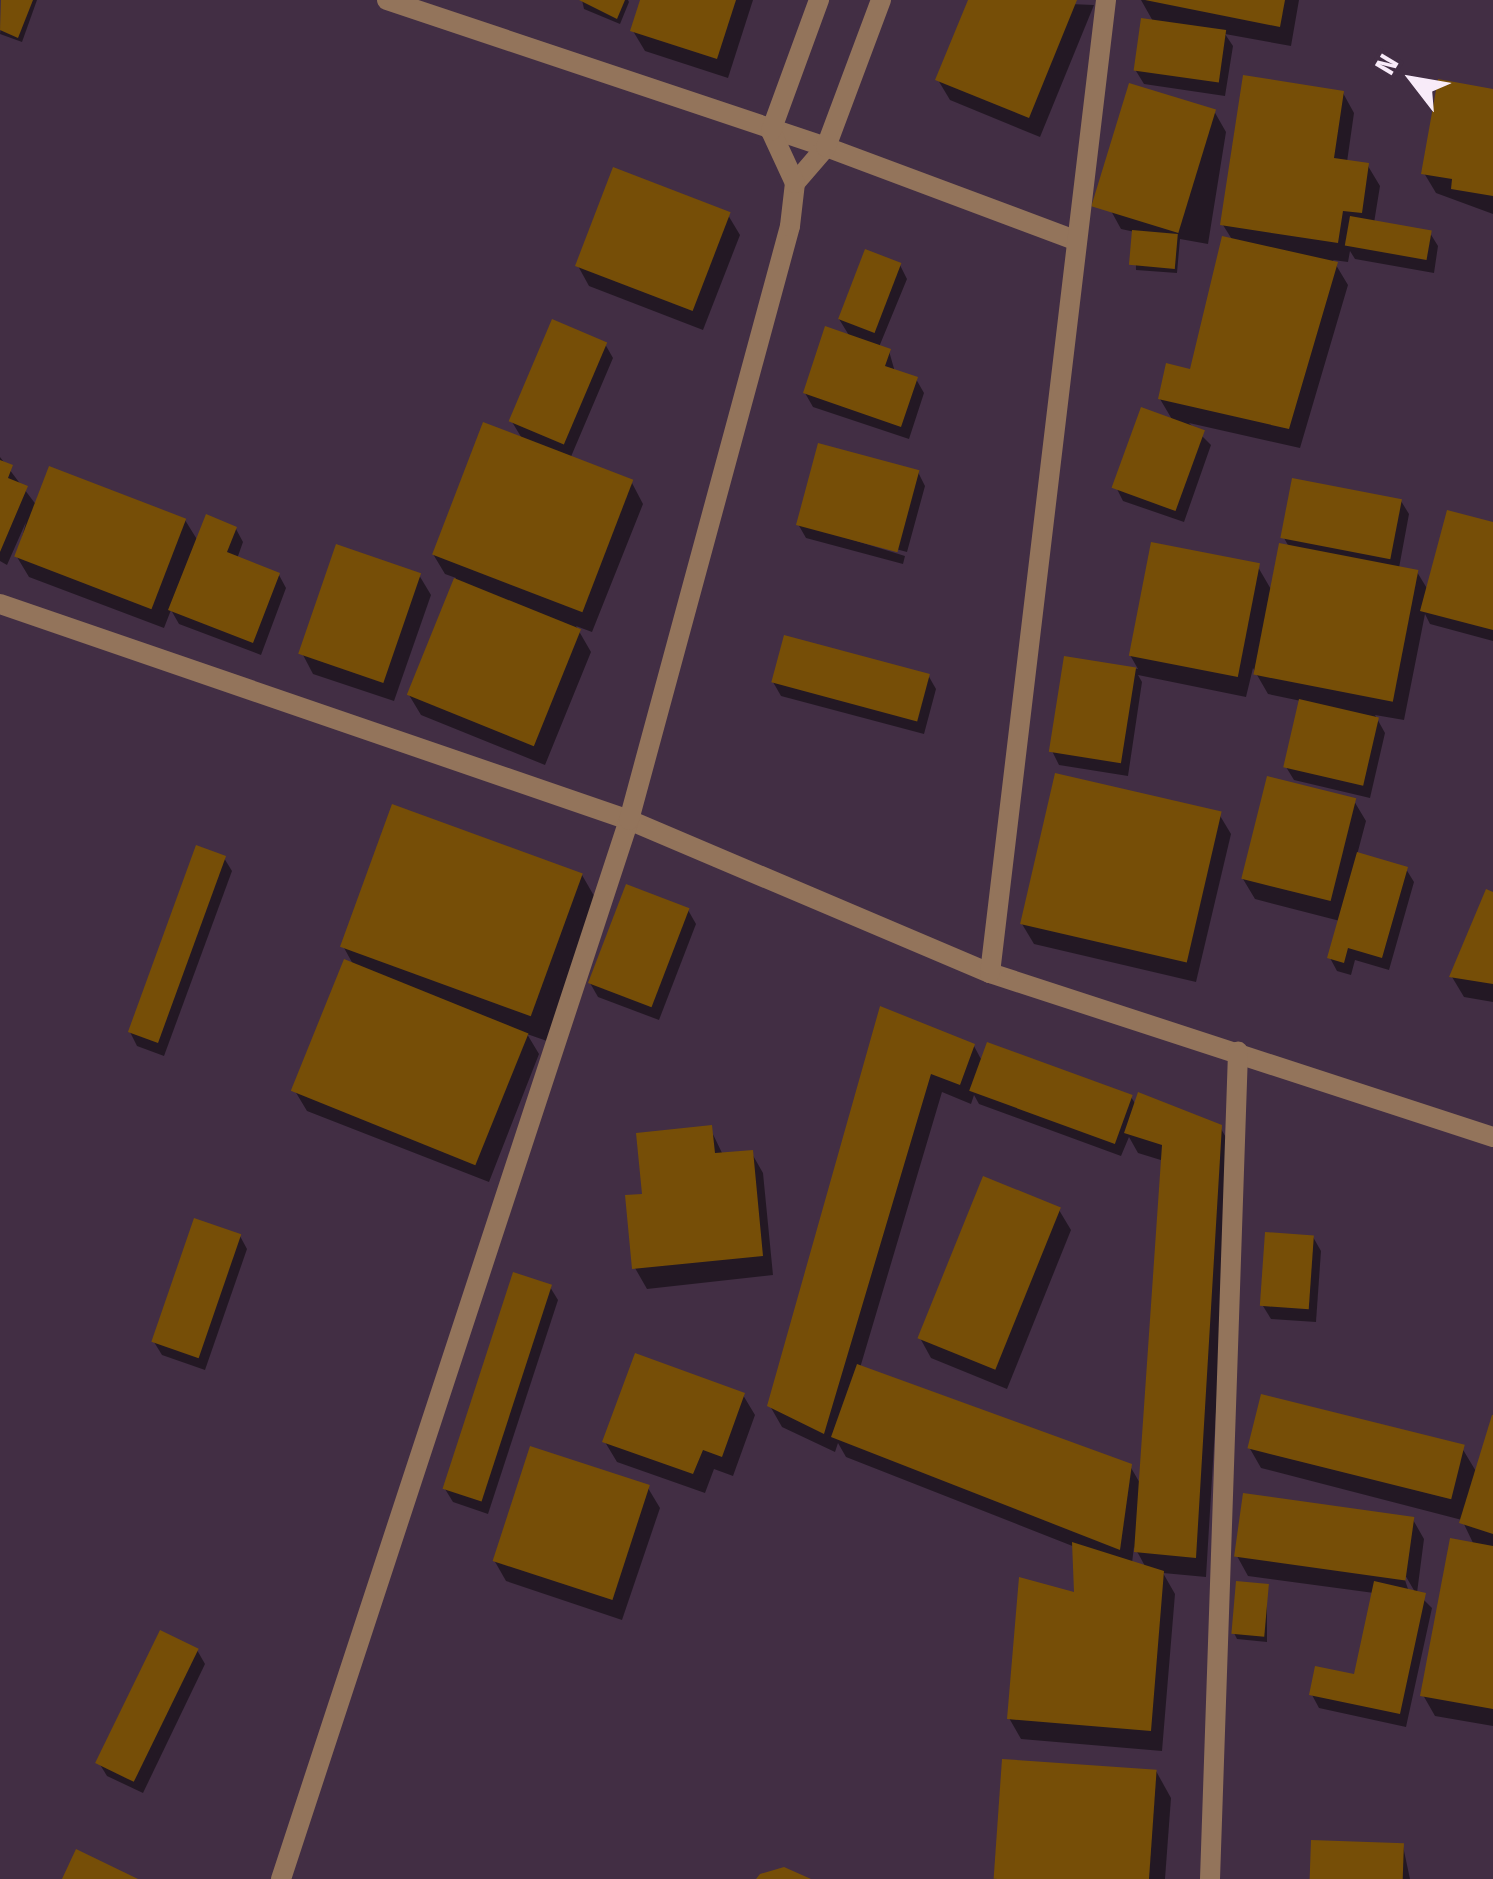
<!DOCTYPE html>
<style>
body{margin:0}
#map{position:relative;width:1493px;height:1879px;overflow:hidden;background:#422e44;font-family:"Fira Sans Condensed",sans-serif}
div>[style]{position:absolute}
[style*='--x']{left:calc(var(--x)*1px);top:calc(var(--y)*1px);width:calc(var(--w)*1px);rotate:calc(var(--a)*1deg)}
.shadow>*{inset:0;background:#0007}
.building>*{inset:0;background:#764e07;transform-origin:0 0}
.street>*{height:20px;margin:-10px;padding:0 10px;transform-origin:10px;border-radius:10px;background:#93745b}
span{translate:-50% -50%;white-space:nowrap;text-align:center;line-height:1.15;-webkit-text-stroke:10px #422e44;paint-order:stroke}
.north{position:absolute;left:1363px;top:30px;width:100px;height:100px;-webkit-text-stroke:8px #422e44;paint-order:stroke;rotate:301deg;font-size:28px;font-weight:700;line-height:40px;text-align:center;color:#f8ebf9}
.north::after{content:'';display:block;margin:auto;width:35px;height:45px;background:#f8ebf9;clip-path:polygon(50% 0,100% 100%,50% 72%,0 100%)}
</style>
<div id="map">
<div class="shadow">
<i style="clip-path:polygon(4px 0,37px 0,22px 42px,0 34px)"></i>
<i style="clip-path:polygon(582px 0,628px 0,629px 2px,620px 24px,584px 9px)"></i>
<i style="clip-path:polygon(643px 0,753px 0,728px 78px,645px 51px,633px 31px)"></i>
<i style="clip-path:polygon(971px 0,1094px 5px,1040px 137px,950px 100px,938px 80px)"></i>
<i style="clip-path:polygon(1141px 0,1299px 0,1291px 46px,1225px 34px,1233px 46px,1225px 96px,1144px 84px,1136px 71px,1154px 23px)"></i>
<i style="clip-path:polygon(1493px 91px,1493px 214px,1436px 193px,1424px 173px)"></i>
<i style="clip-path:polygon(1343px 93px,1354px 113px,1347px 162px,1368px 166px,1380px 186px,1374px 223px,1430px 233px,1438px 246px,1434px 273px,1355px 259px,1350px 251px,1348px 262px,1333px 260px,1348px 285px,1300px 448px,1189px 423px,1211px 445px,1184px 522px,1123px 501px,1116px 487px,1173px 421px,1160px 399px,1192px 372px,1233px 241px,1223px 225px)"></i>
<i style="clip-path:polygon(1214px 111px,1226px 132px,1208px 244px,1180px 239px,1177px 273px,1136px 270px,1135px 232px,1121px 229px,1110px 209px)"></i>
<i style="clip-path:polygon(728px 215px,740px 235px,703px 330px,589px 286px,578px 266px)"></i>
<i style="clip-path:polygon(900px 265px,907px 279px,879px 347px,889px 351px,895px 372px,916px 379px,924px 393px,909px 439px,813px 407px,805px 393px,850px 337px,839px 319px)"></i>
<i style="clip-path:polygon(605px 344px,613px 358px,570px 459px,632px 483px,643px 504px,592px 632px,576px 626px,591px 652px,545px 765px,421px 715px,409px 695px,456px 578px,445px 574px,433px 554px,523px 440px,512px 422px)"></i>
<i style="clip-path:polygon(0 457px,37px 506px,185px 520px,198px 541px,236px 529px,243px 542px,237px 559px,279px 575px,286px 588px,261px 655px,179px 624px,171px 610px,164px 628px,29px 577px,17px 557px,26px 522px,7px 565px,0 561px)"></i>
<i style="clip-path:polygon(918px 472px,925px 486px,907px 552px,805px 525px,905px 556px,903px 564px,806px 538px,798px 524px)"></i>
<i style="clip-path:polygon(1401px 501px,1409px 514px,1399px 568px,1417px 572px,1428px 590px,1493px 524px,1493px 641px,1430px 624px,1425px 614px,1404px 720px,1375px 715px,1385px 733px,1370px 798px,1294px 780px,1286px 767px,1301px 701px,1268px 694px,1253px 668px,1246px 697px,1138px 675px,1142px 682px,1128px 776px,1059px 765px,1052px 751px,1066px 658px,1138px 669px,1130px 655px,1258px 567px,1272px 591px,1289px 547px,1284px 538px)"></i>
<i style="clip-path:polygon(419px 575px,431px 595px,394px 701px,313px 674px,302px 653px)"></i>
<i style="clip-path:polygon(928px 675px,936px 689px,924px 734px,781px 696px,773px 682px)"></i>
<i style="clip-path:polygon(1354px 801px,1366px 821px,1357px 855px,1406px 869px,1414px 882px,1389px 970px,1355px 960px,1351px 975px,1337px 971px,1330px 958px,1340px 921px,1255px 899px,1243px 879px)"></i>
<i style="clip-path:polygon(1219px 814px,1231px 834px,1196px 982px,1034px 944px,1022px 924px)"></i>
<i style="clip-path:polygon(224px 858px,232px 871px,164px 1056px,137px 1046px,130px 1032px)"></i>
<i style="clip-path:polygon(582px 875px,597px 901px,547px 1041px,527px 1034px,539px 1054px,489px 1182px,307px 1111px,295px 1091px,354px 966px,343px 946px)"></i>
<i style="clip-path:polygon(1493px 894px,1493px 1002px,1464px 997px,1452px 977px)"></i>
<i style="clip-path:polygon(688px 910px,696px 924px,659px 1020px,598px 997px,590px 983px)"></i>
<i style="clip-path:polygon(evenodd,882px 1010px,974px 1046px,982px 1061px,1131px 1097px,1136px 1105px,1220px 1127px,1232px 1148px,1206px 1577px,1163px 1573px,1175px 1594px,1162px 1751px,1021px 1739px,1009px 1718px,1077px 1595px,1075px 1547px,846px 1457px,838px 1443px,835px 1452px,782px 1427px,770px 1406px,882px 1010px,942px 1092px,971px 1104px,974px 1095px,979px 1104px,1121px 1156px,1129px 1137px,1138px 1153px,1164px 1161px,1141px 1485px,1130px 1466px,860px 1368px,942px 1092px,882px 1010px,1134px 1547px,1139px 1555px,1146px 1568px,1132px 1563px,1134px 1547px)"></i>
<i style="clip-path:polygon(710px 1128px,723px 1155px,751px 1152px,763px 1173px,773px 1275px,647px 1289px,635px 1268px,645px 1196px)"></i>
<i style="clip-path:polygon(1059px 1210px,1071px 1230px,1007px 1389px,931px 1358px,920px 1338px)"></i>
<i style="clip-path:polygon(240px 1236px,247px 1249px,205px 1370px,162px 1355px,154px 1342px)"></i>
<i style="clip-path:polygon(1313px 1237px,1321px 1251px,1316px 1322px,1271px 1319px,1263px 1306px)"></i>
<i style="clip-path:polygon(550px 1287px,558px 1300px,488px 1514px,453px 1502px,445px 1489px)"></i>
<i style="clip-path:polygon(743px 1395px,755px 1415px,733px 1476px,714px 1469px,705px 1493px,617px 1462px,605px 1442px)"></i>
<i style="clip-path:polygon(1493px 1420px,1493px 1726px,1435px 1716px,1423px 1695px,1474px 1545px,1462px 1520px,1261px 1468px,1249px 1447px,1462px 1448px,1477px 1473px)"></i>
<i style="clip-path:polygon(648px 1488px,660px 1508px,622px 1620px,506px 1581px,494px 1560px)"></i>
<i style="clip-path:polygon(evenodd,1412px 1518px,1424px 1539px,1417px 1593px,1432px 1608px,1406px 1727px,1319px 1708px,1312px 1695px,1356px 1677px,1374px 1593px,1248px 1576px,1237px 1556px,1412px 1518px,1401px 1568px,1415px 1592px,1409px 1592px,1401px 1568px)"></i>
<i style="clip-path:polygon(1267px 1586px,1267px 1642px,1237px 1639px,1234px 1633px)"></i>
<i style="clip-path:polygon(197px 1650px,205px 1664px,143px 1793px,107px 1776px,99px 1763px)"></i>
<i style="clip-path:polygon(1156px 1771px,1171px 1798px,1165px 1879px,997px 1879px)"></i>
<i style="clip-path:polygon(1403px 1846px,1410px 1879px,1312px 1879px)"></i>
</div>
<div class="building">
<i style="clip-path:polygon(1px 0,33px 0,18px 38px,0 30px)"></i>
<i style="clip-path:polygon(579px 0,625px 0,617px 19px)"></i>
<i style="clip-path:polygon(640px 0,736px 0,717px 59px,630px 31px)"></i>
<i style="clip-path:polygon(968px 0,1077px 0,1029px 118px,935px 80px)"></i>
<i style="clip-path:polygon(1145px 0,1285px 0,1280px 27px)"></i>
<i style="left:1141px;top:18px;width:86px;height:53px;rotate:8deg"></i>
<i style="clip-path:polygon(1243px 75px,1344px 91px,1334px 158px,1369px 163px,1362px 213px,1343px 211px,1338px 243px,1220px 225px)"></i>
<i style="clip-path:polygon(1438px 79px,1493px 89px,1493px 196px,1451px 189px,1452px 179px,1421px 174px)"></i>
<i style="left:1129px;top:83px;width:91px;height:129px;rotate:17deg"></i>
<i style="left:613px;top:167px;width:126px;height:106px;rotate:21deg"></i>
<i style="left:1350px;top:216px;width:83px;height:30px;rotate:10deg"></i>
<i style="left:1132px;top:230px;width:46px;height:35px;rotate:5deg"></i>
<i style="clip-path:polygon(1222px 236px,1338px 262px,1289px 429px,1158px 399px,1166px 363px,1190px 369px)"></i>
<i style="left:865px;top:249px;width:39px;height:75px;rotate:21deg"></i>
<i style="left:552px;top:319px;width:60px;height:111px;rotate:23deg"></i>
<i style="clip-path:polygon(825px 326px,891px 349px,885px 366px,918px 377px,901px 427px,803px 393px)"></i>
<i style="left:1141px;top:407px;width:68px;height:86px;rotate:20deg"></i>
<i style="left:483px;top:422px;width:161px;height:142px;rotate:21deg"></i>
<i style="left:818px;top:443px;width:105px;height:85px;rotate:15deg"></i>
<i style="clip-path:polygon(0 460px,13px 465px,8px 478px,28px 486px,0 552px)"></i>
<i style="left:49px;top:466px;width:147px;height:97px;rotate:21deg"></i>
<i style="left:1292px;top:478px;width:112px;height:61px;rotate:11deg"></i>
<i style="clip-path:polygon(1447px 510px,1493px 522px,1493px 630px,1420px 611px)"></i>
<i style="clip-path:polygon(206px 514px,237px 527px,227px 552px,280px 573px,253px 643px,168px 610px)"></i>
<i style="left:1151px;top:542px;width:111px;height:116px;rotate:11deg"></i>
<i style="left:1279px;top:543px;width:142px;height:134px;rotate:11deg"></i>
<i style="left:336px;top:544px;width:90px;height:116px;rotate:19deg"></i>
<i style="left:454px;top:578px;width:137px;height:126px;rotate:22deg"></i>
<i style="left:784px;top:635px;width:151px;height:49px;rotate:15deg"></i>
<i style="left:1064px;top:656px;width:73px;height:97px;rotate:9deg"></i>
<i style="left:1299px;top:699px;width:82px;height:70px;rotate:13deg"></i>
<i style="left:1055px;top:773px;width:171px;height:155px;rotate:13deg"></i>
<i style="left:1267px;top:776px;width:92px;height:106px;rotate:14deg"></i>
<i style="left:392px;top:804px;width:203px;height:152px;rotate:20deg"></i>
<i style="left:196px;top:845px;width:32px;height:199px;rotate:20deg"></i>
<i style="clip-path:polygon(1357px 852px,1408px 867px,1382px 958px,1348px 948px,1344px 963px,1327px 958px)"></i>
<i style="left:626px;top:884px;width:68px;height:106px;rotate:21deg"></i>
<i style="clip-path:polygon(1486px 889px,1493px 892px,1493px 984px,1449px 977px)"></i>
<i style="left:344px;top:959px;width:199px;height:142px;rotate:22deg"></i>
<i style="clip-path:polygon(880px 1006px,975px 1044px,960px 1085px,931px 1074px,824px 1434px,767px 1406px)"></i>
<i style="left:987px;top:1042px;width:155px;height:52px;rotate:20deg"></i>
<i style="clip-path:polygon(1138px 1092px,1222px 1125px,1196px 1558px,1134px 1552px,1162px 1145px,1124px 1133px)"></i>
<i style="clip-path:polygon(712px 1125px,715px 1153px,753px 1150px,763px 1256px,632px 1269px,625px 1195px,642px 1194px,636px 1133px)"></i>
<i style="left:983px;top:1176px;width:84px;height:175px;rotate:22deg"></i>
<i style="left:194px;top:1218px;width:50px;height:131px;rotate:19deg"></i>
<i style="left:1265px;top:1232px;width:49px;height:74px;rotate:4deg"></i>
<i style="left:513px;top:1272px;width:41px;height:228px;rotate:18deg"></i>
<i style="clip-path:polygon(635px 1353px,745px 1393px,722px 1457px,703px 1450px,693px 1474px,602px 1442px)"></i>
<i style="clip-path:polygon(857px 1364px,1132px 1464px,1120px 1550px,831px 1437px)"></i>
<i style="left:1261px;top:1394px;width:210px;height:56px;rotate:14deg"></i>
<i style="clip-path:polygon(1492px 1415px,1493px 1415px,1493px 1534px,1459px 1523px)"></i>
<i style="left:530px;top:1446px;width:126px;height:121px;rotate:18deg"></i>
<i style="left:1243px;top:1493px;width:173px;height:64px;rotate:8deg"></i>
<i style="clip-path:polygon(1450px 1538px,1493px 1546px,1493px 1709px,1420px 1696px)"></i>
<i style="clip-path:polygon(1072px 1542px,1164px 1571px,1151px 1731px,1007px 1719px,1019px 1577px,1074px 1592px)"></i>
<i style="left:1236px;top:1581px;width:33px;height:53px;rotate:5deg"></i>
<i style="clip-path:polygon(1374px 1581px,1426px 1593px,1400px 1714px,1309px 1695px,1315px 1666px,1354px 1674px)"></i>
<i style="left:160px;top:1630px;width:43px;height:148px;rotate:26deg"></i>
<i style="left:1002px;top:1759px;width:155px;height:120px;rotate:4deg"></i>
<i style="left:1311px;top:1840px;width:93px;height:39px;rotate:2deg"></i>
<i style="clip-path:polygon(76px 1849px,138px 1879px,62px 1879px)"></i>
<i style="clip-path:polygon(784px 1867px,811px 1879px,756px 1879px,760px 1874px)"></i>
</div>
<div class="street">
<i style="--x:387;--y:0;--w:463;--a:18.5"></i>
<i style="--x:826;--y:147;--w:268;--a:20.5"></i>
<i style="--x:795;--y:183;--w:48;--a:-49.3"></i>
<i style="--x:826;--y:147;--w:157;--a:-69.5"></i>
<i style="--x:0;--y:604;--w:665;--a:18.95"></i>
<i style="--x:629;--y:820;--w:392;--a:23"></i>
<i style="--x:990;--y:973;--w:529;--a:18.06"></i>
<i style="--x:990;--y:973;--w:980;--a:-83.2"></i>
<i style="--x:281;--y:1879;--w:1115;--a:-71.81"></i>
<i style="--x:629;--y:820;--w:615;--a:-74.83"></i>
<i style="--x:790;--y:226;--w:43;--a:-83.4"></i>
<i style="--x:795;--y:183;--w:57;--a:-114.8"></i>
<i style="--x:771;--y:131;--w:140;--a:-69.9"></i>
<i style="--x:1210;--y:1879;--w:828;--a:-88.06"></i>
</div>
<div class="north">N</div>
</div>
